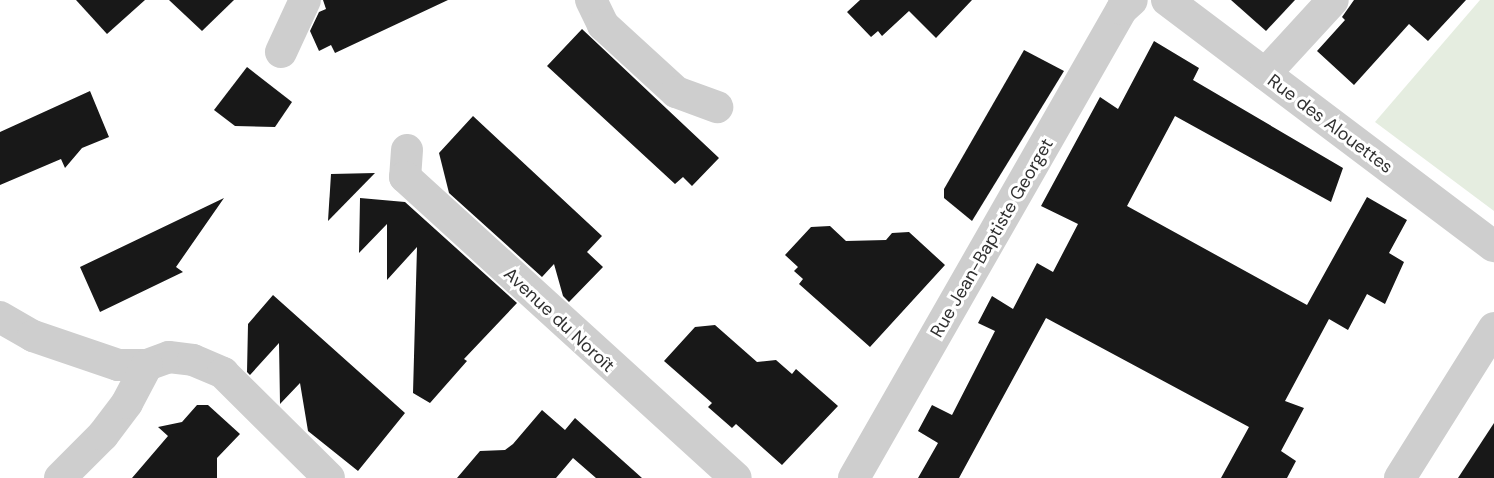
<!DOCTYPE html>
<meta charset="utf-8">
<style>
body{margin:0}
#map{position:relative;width:1494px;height:478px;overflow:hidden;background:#fff;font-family:"DM Sans",sans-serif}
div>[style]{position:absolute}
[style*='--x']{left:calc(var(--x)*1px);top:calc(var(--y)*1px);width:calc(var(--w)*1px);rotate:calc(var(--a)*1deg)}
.green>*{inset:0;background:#e5ede0}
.building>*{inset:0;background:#181818}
.street>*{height:32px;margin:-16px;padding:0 16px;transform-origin:16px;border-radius:16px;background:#cecece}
span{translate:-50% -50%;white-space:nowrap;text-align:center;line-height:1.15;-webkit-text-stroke:6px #fff;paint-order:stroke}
.street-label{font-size:18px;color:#313131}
</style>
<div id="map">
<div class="green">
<i style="clip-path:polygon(1480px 0,1494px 0,1494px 211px,1375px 122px)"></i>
</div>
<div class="building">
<i style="clip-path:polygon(76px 0,145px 0,107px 34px)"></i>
<i style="clip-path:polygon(169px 0,234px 0,202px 31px)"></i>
<i style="clip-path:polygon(323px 0,448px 0,335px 53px,331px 45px,319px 51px,310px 31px,319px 12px,326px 9px)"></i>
<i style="clip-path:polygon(860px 0,972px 0,936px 38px,909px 11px,882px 36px,878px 31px,871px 37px,847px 12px)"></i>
<i style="clip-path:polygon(1231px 0,1295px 0,1266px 31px)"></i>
<i style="clip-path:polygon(1354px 0,1466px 0,1428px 41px,1409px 24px,1354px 85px,1317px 51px,1345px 20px,1342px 17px)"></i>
<i style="clip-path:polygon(582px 29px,719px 158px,692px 186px,683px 177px,675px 184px,547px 66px)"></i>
<i style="clip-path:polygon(1154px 41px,1199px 68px,1193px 80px,1343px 168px,1331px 202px,1175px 116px,1127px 206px,1307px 305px,1367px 197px,1407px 220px,1389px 253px,1404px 262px,1385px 304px,1367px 294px,1348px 330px,1329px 319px,1285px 401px,1304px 408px,1281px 451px,1296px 461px,1287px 478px,1221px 478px,1249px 427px,1046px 318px,959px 478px,918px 478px,938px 443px,918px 431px,932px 405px,952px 415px,995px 331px,978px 323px,992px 296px,1013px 309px,1037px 263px,1053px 272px,1078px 224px,1041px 206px,1100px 97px,1118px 109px)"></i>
<i style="clip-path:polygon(1024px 50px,1064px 71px,972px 221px,944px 198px,944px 189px)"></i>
<i style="clip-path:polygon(247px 67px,292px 102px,275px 127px,235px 126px,214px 110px)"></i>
<i style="clip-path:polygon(90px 91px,109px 137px,82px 148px,65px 168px,61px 159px,0 185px,0 132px)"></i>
<i style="clip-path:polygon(473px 116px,602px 236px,587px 252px,603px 267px,569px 302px,563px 296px,554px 264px,542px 277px,449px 193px,439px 153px)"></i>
<i style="clip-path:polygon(375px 173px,328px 221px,331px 174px)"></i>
<i style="clip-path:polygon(224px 198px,176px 267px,183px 272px,100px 312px,80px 267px)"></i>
<i style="clip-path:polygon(360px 198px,405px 202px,517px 303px,464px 359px,467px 361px,430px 403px,413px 393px,417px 247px,387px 280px,387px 224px,359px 253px)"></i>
<i style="clip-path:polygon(830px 226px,846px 241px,886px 240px,892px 233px,909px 232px,945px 265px,870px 347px,799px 284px,803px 279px,794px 271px,798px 267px,785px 255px,811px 227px)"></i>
<i style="clip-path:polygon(273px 295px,405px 413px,358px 471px,308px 431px,300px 383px,280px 404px,279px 343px,250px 375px,247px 372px,248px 324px)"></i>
<i style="clip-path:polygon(715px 325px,757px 362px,776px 360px,792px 374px,796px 369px,838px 406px,782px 465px,736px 424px,732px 428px,708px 407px,712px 403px,664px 361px,695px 327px)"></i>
<i style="clip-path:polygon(197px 405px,208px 405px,240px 434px,217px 458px,217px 478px,132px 478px,168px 436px,158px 427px,182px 422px)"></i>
<i style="clip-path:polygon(542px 410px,565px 430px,575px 418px,642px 478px,596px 478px,573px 458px,556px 478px,457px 478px,480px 451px,505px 450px,513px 444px)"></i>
<i style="clip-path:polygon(1494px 423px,1494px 478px,1458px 478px)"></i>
</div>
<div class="street">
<i style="--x:591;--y:0;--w:28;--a:64"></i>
<i style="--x:603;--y:25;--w:99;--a:42.5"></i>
<i style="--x:676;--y:92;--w:44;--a:20.1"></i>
<i style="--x:1167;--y:0;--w:409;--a:37"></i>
<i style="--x:281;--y:52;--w:57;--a:-65.2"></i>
<i style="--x:1265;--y:74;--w:100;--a:-47.4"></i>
<i style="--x:407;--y:150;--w:27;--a:94"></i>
<i style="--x:405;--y:177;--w:447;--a:42.3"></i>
<i style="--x:0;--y:317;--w:38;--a:30"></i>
<i style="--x:33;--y:336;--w:90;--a:18.8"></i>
<i style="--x:118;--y:365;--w:29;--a:0"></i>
<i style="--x:147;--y:365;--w:23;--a:-20"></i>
<i style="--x:169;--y:357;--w:24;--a:7"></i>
<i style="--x:193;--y:360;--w:33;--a:23"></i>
<i style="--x:223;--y:373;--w:149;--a:44.7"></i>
<i style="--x:60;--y:478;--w:61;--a:-45"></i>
<i style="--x:103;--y:435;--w:40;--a:-53"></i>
<i style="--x:127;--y:403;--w:43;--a:-62.2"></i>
<i style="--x:854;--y:478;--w:540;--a:-60.26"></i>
<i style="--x:1122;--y:9;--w:13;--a:-42"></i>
<i style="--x:1400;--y:478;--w:177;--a:-57.9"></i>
</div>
<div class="street-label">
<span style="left:1330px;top:124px;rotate:37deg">Rue des Alouettes</span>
<span style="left:992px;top:238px;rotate:-60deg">Rue Jean-Baptiste Georget</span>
<span style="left:559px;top:320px;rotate:43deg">Avenue du Noroît</span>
</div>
</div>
